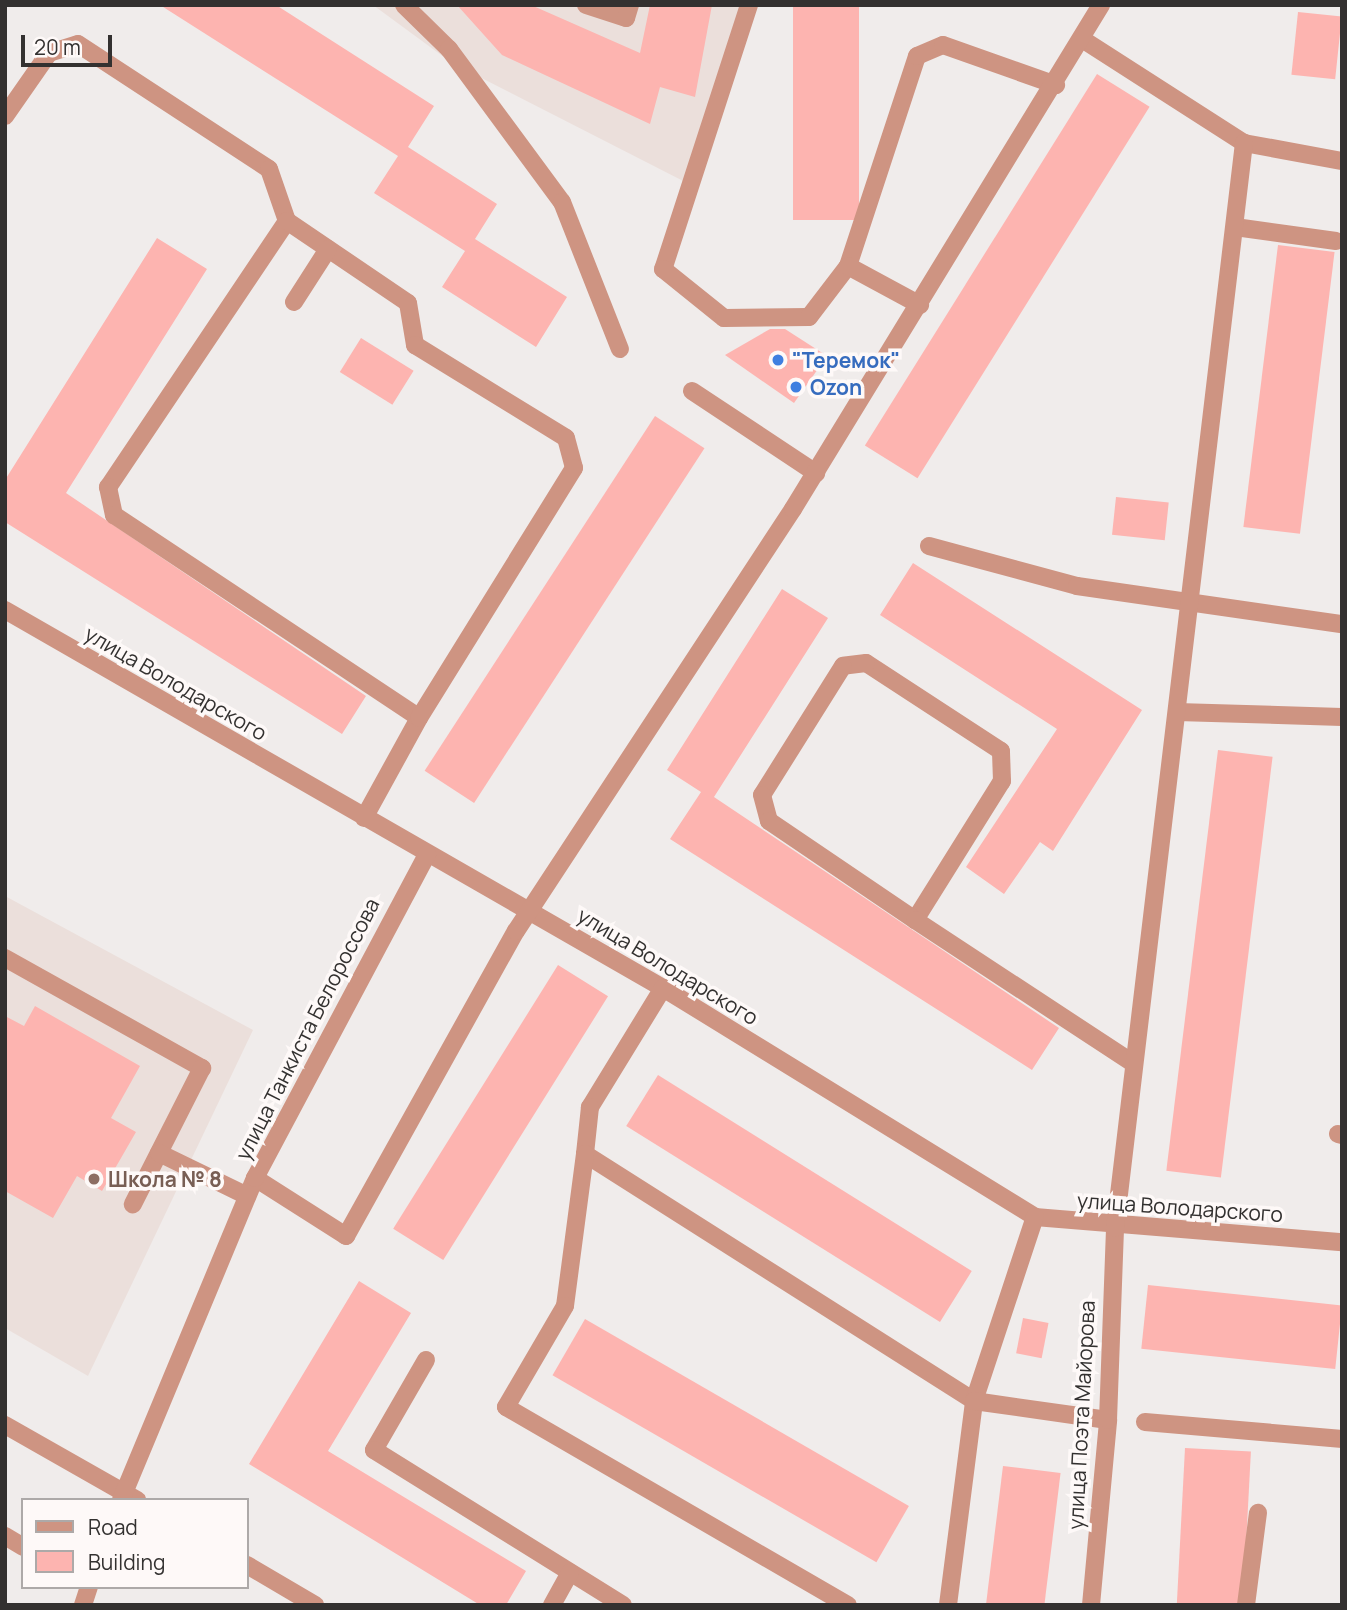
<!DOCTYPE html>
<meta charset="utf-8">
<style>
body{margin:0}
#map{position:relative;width:1347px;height:1610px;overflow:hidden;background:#f0eceb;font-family:Manrope,sans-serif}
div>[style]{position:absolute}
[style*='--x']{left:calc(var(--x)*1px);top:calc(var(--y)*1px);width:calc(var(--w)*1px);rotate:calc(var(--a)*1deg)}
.built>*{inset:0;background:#ebdfdb}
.building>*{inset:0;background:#fdb4b0;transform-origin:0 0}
.minor>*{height:18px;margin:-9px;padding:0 9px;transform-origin:9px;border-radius:9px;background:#ce9482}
.dots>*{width:19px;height:19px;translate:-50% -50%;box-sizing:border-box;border:4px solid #fef9f8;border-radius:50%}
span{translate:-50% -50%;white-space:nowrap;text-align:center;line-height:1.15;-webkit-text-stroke:7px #fef9f8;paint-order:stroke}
.shop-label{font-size:21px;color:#366cbe;font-weight:700}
.left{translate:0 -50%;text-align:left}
.street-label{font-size:21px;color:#333130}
.education-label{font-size:21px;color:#785e54;font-weight:700}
.frame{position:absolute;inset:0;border:7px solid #333130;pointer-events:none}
.legend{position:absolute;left:21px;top:1498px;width:228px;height:91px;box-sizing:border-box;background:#fef9f8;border:2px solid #ada9a8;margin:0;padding:9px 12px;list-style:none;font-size:21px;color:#333130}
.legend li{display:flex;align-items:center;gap:14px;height:35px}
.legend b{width:35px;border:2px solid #ada9a8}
.scale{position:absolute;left:21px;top:35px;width:91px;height:32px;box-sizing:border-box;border:4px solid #333130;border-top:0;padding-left:9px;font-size:21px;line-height:24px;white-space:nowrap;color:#333130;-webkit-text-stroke:5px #fef9f8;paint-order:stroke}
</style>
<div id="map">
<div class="built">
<i style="clip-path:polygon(373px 5px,749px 5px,693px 186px,452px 63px)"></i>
<i style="clip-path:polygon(5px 896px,253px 1030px,88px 1376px,5px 1328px)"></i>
</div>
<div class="building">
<i style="clip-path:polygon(160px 5px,276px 5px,434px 106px,408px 147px,497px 204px,475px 239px,567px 297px,536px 347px,442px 287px,465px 251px,374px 193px,398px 156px)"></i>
<i style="clip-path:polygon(457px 5px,531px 5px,640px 53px,650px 5px,712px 5px,695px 97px,660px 87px,650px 124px,502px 55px)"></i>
<i style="left:793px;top:5px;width:66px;height:215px"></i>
<i style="left:1298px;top:12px;width:44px;height:63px;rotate:6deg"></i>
<i style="left:1097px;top:74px;width:62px;height:438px;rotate:32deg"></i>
<i style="clip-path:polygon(157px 238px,207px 269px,66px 493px,366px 696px,342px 734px,5px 522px,5px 480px)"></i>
<i style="left:1278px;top:245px;width:57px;height:284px;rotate:7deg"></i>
<i style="clip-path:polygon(770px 329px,785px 329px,827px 356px,794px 403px,725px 355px)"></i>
<i style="left:361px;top:338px;width:62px;height:40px;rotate:32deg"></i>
<i style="left:655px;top:416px;width:59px;height:423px;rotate:33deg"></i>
<i style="left:1116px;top:497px;width:53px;height:38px;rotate:6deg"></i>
<i style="clip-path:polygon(913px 563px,1142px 710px,1053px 851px,1040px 842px,1004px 894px,966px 867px,1057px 729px,880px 615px)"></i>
<i style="clip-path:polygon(782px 589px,828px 618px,714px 797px,1059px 1028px,1032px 1070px,670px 839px,701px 792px,667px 770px)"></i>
<i style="left:1218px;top:750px;width:55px;height:424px;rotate:7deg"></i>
<i style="left:558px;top:965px;width:59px;height:311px;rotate:32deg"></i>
<i style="clip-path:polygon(35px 1006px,140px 1066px,111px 1118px,136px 1132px,102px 1191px,77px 1176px,53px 1218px,5px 1191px,5px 1016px,24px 1026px)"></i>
<i style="left:658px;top:1075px;width:370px;height:60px;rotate:32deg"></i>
<i style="clip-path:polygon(359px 1281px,411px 1313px,328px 1451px,526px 1571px,506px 1605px,480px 1605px,249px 1464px)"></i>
<i style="left:1148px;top:1285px;width:195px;height:64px;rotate:6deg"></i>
<i style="left:1023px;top:1318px;width:26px;height:36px;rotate:11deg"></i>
<i style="left:585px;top:1319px;width:374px;height:65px;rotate:30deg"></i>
<i style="left:1185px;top:1448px;width:66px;height:157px;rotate:3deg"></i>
<i style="left:1003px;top:1466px;width:58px;height:140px;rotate:7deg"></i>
</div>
<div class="minor">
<i style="--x:404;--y:5;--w:63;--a:44.4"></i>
<i style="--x:449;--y:49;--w:190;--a:53.6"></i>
<i style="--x:562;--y:202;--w:158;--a:68.5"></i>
<i style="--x:586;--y:5;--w:42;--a:18"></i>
<i style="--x:626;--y:18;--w:14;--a:-73"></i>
<i style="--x:749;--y:5;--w:278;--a:108"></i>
<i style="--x:663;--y:269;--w:78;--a:38.8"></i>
<i style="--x:724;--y:318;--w:85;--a:-0.7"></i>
<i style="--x:809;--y:317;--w:64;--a:-52.6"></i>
<i style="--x:848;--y:266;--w:221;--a:-71.8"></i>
<i style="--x:917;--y:56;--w:28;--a:-23"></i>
<i style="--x:943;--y:45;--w:120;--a:19.5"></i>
<i style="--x:1082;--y:39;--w:193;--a:32.7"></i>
<i style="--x:1244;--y:143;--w:100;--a:10.4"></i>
<i style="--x:5;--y:116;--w:77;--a:-55.1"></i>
<i style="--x:49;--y:53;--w:30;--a:-17"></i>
<i style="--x:78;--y:44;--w:228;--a:33.2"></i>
<i style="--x:269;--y:169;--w:55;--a:70.9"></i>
<i style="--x:287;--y:221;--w:321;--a:123.9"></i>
<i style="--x:108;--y:487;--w:29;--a:78"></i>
<i style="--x:114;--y:515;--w:366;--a:33.6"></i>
<i style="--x:419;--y:718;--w:114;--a:118.8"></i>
<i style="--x:287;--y:221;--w:146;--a:34.1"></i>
<i style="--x:408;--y:303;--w:43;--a:80.5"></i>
<i style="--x:415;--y:345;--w:177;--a:31.6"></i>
<i style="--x:566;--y:438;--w:31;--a:75"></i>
<i style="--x:574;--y:468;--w:294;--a:121.8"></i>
<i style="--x:1235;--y:227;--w:102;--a:7.9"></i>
<i style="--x:848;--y:266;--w:82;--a:28.4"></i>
<i style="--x:294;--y:302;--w:63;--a:-57.3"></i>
<i style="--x:692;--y:391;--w:149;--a:33.5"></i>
<i style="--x:929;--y:546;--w:153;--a:15.1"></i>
<i style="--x:1077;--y:586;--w:268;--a:8.2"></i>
<i style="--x:5;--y:610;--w:759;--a:29.88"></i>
<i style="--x:663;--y:988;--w:437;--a:31.6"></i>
<i style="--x:1035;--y:1217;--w:308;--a:4.7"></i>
<i style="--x:1177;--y:712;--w:165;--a:1.7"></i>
<i style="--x:915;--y:920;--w:164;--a:-58"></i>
<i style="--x:1002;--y:781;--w:30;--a:-92"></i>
<i style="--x:1001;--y:751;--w:161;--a:-146.9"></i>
<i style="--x:866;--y:663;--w:23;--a:173"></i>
<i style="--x:843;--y:666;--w:152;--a:122.1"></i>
<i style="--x:762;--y:795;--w:27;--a:75"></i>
<i style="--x:769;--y:821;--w:176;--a:34.1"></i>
<i style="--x:915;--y:920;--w:262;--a:33.3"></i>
<i style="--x:5;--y:958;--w:226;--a:29.2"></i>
<i style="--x:202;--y:1068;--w:153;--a:116.9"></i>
<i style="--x:663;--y:988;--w:140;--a:121.5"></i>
<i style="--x:590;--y:1107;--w:47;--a:96.1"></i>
<i style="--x:585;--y:1154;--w:461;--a:32.4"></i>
<i style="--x:974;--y:1401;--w:194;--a:-71.7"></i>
<i style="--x:1338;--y:1134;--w:4;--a:14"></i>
<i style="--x:159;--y:1153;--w:98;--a:26"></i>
<i style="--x:585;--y:1154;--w:153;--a:97.5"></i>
<i style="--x:565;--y:1306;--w:117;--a:120.3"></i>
<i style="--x:506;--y:1407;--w:395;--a:30.1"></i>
<i style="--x:255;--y:1178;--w:108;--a:32.5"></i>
<i style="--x:346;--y:1236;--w:349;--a:-60.9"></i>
<i style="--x:516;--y:931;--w:505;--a:-56.72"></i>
<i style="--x:793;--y:509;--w:591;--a:-58.57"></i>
<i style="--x:426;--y:1360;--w:104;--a:120"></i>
<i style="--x:374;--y:1450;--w:293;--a:31.9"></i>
<i style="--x:1145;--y:1422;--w:198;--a:4.9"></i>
<i style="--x:5;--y:1425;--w:152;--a:29.6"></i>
<i style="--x:121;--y:1500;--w:349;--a:-67.4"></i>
<i style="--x:255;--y:1178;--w:367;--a:-62"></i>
<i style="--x:5;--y:1536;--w:21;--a:31"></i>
<i style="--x:247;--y:1565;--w:79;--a:30.5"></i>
<i style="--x:83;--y:1605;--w:19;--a:-72"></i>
<i style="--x:552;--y:1605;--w:37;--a:-61"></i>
<i style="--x:948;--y:1605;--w:206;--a:-82.7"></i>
<i style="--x:974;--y:1401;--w:135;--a:8.1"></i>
<i style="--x:1091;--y:1605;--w:186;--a:-84.7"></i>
<i style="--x:1108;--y:1420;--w:192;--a:-87.9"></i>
<i style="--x:1115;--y:1228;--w:1093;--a:-83.22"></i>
<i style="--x:1246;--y:1605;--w:93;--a:-82.6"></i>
</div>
<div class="dots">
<i style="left:778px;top:360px;background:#3f7fe0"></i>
<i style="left:796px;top:387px;background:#3f7fe0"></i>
<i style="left:94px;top:1179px;background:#8d6e63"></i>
</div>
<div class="shop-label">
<span class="left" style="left:792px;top:360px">"Теремок"</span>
<span class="left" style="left:810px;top:387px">Ozon</span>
</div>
<div class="street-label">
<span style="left:176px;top:683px;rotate:30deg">улица Володарского</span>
<span style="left:668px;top:966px;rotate:31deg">улица Володарского</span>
<span style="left:307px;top:1029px;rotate:-63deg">улица Танкиста Белороссова</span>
<span style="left:1180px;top:1207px;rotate:4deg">улица Володарского</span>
<span style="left:1081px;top:1415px;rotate:-87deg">улица Поэта Майорова</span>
</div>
<div class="education-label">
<span class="left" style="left:108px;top:1179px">Школа № 8</span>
</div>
<div class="frame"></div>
<ul class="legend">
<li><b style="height:9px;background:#ce9482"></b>Road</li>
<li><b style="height:19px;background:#fdb4b0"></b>Building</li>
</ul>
<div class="scale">20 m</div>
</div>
